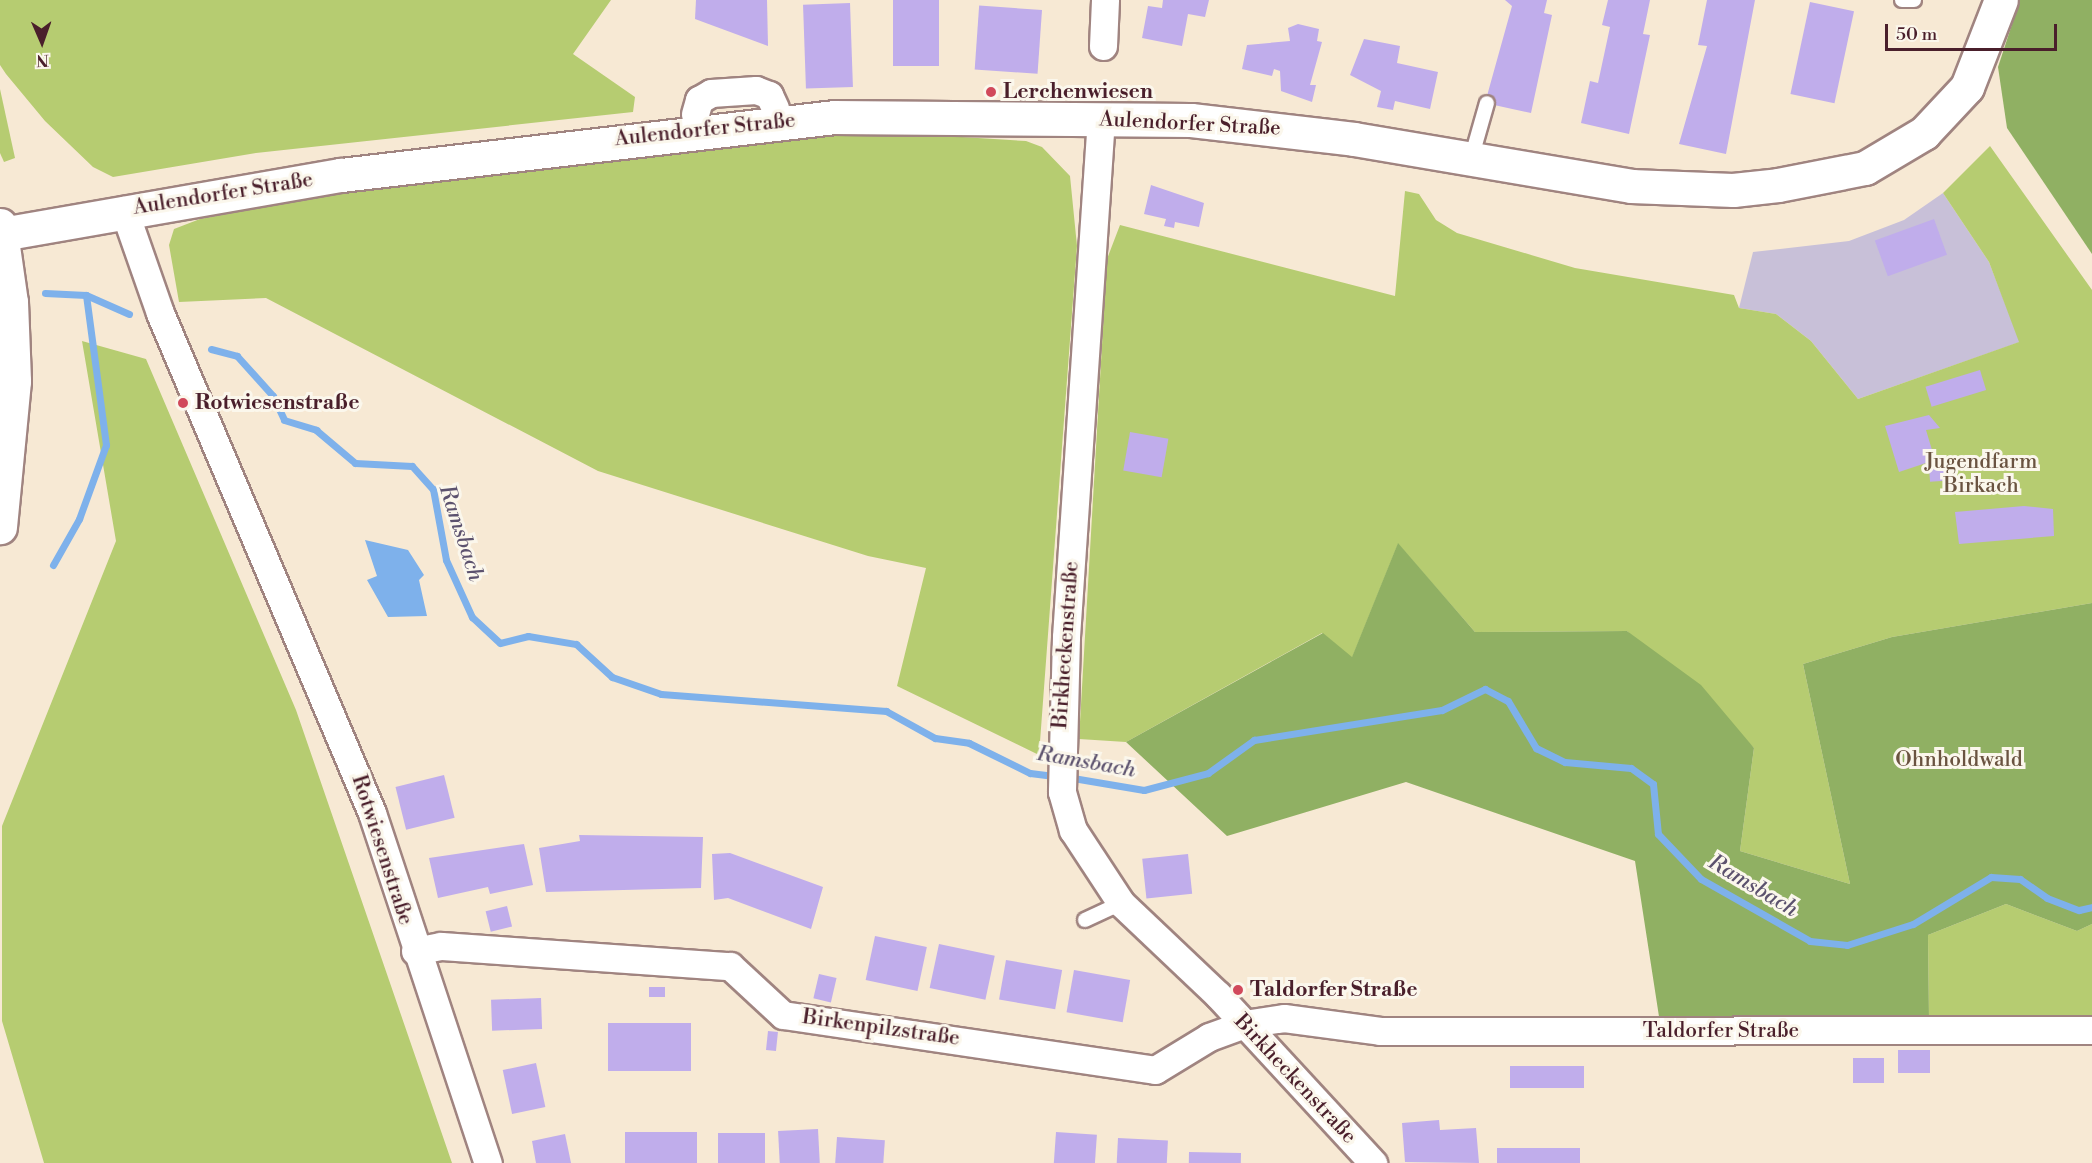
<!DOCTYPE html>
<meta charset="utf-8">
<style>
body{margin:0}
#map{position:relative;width:2092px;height:1163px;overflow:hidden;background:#f7e9d4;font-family:"Libre Bodoni",serif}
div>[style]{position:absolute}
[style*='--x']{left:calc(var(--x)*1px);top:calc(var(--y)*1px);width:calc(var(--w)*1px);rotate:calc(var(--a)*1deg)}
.industrial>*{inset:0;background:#c8c0d8}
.green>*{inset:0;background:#b6cc71}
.forest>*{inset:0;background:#90b063}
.water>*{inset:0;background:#7eb1eb}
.stream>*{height:7px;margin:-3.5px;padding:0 3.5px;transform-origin:3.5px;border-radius:3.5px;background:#7eb1eb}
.building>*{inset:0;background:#c0adeb;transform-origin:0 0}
.roads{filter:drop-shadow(2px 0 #a08480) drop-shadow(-2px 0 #a08480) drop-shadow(0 2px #a08480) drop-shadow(0 -2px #a08480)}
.service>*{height:14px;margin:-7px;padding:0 7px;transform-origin:7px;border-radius:7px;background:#fff}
.minor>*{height:27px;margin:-13.5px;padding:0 13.5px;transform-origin:13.5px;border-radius:13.5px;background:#fff}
.secondary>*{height:33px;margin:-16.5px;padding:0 16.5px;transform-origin:16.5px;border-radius:16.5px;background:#fff}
.dots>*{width:16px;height:16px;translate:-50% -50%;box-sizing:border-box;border:3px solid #fbf7ec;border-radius:50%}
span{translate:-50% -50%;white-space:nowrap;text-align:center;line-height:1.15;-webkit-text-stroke:6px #fbf7ec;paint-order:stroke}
.poi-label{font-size:21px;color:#4a1f2b;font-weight:700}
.left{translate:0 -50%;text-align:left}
.street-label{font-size:21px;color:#4a1f2b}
.park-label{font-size:21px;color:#6a5340}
.water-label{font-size:22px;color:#5c526e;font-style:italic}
.north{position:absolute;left:12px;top:12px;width:60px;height:60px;-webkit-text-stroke:4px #fbf7ec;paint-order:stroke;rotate:178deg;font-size:16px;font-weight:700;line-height:24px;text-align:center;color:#4a1f2b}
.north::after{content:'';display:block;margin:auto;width:21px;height:27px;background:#4a1f2b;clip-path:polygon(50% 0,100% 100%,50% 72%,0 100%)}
.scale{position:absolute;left:1885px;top:24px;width:172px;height:27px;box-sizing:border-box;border:3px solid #4a1f2b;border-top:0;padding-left:8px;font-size:18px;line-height:21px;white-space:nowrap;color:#4a1f2b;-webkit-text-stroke:4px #fbf7ec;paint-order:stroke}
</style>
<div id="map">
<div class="industrial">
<i style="clip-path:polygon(1943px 193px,1989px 262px,2020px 342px,1858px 399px,1811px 341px,1776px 314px,1739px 308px,1753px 252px,1849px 241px,1904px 220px)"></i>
</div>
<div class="green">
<i style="clip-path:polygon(0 0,611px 0,573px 54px,635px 97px,633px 112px,256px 153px,113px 177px,93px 167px,45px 121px,6px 74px,0 65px)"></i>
<i style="clip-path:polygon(0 89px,15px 158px,4px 162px,0 153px)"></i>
<i style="clip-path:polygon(882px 132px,1026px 141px,1042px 147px,1070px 176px,1077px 246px,1039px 755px,897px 686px,926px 568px,868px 556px,598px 471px,266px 298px,179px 302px,169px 245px,174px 229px,200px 219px,352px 191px,680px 149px)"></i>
<i style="clip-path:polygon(1990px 146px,2092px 290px,2092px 603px,1892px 637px,1803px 664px,1850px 884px,1740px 851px,1754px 748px,1627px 631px,1475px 632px,1398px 544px,1352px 658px,1322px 633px,1126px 742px,1079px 739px,1107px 259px,1120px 225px,1395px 296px,1405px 191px,1419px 194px,1436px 220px,1457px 233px,1575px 268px,1734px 295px,1739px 308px,1776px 314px,1811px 341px,1858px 399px,2019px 342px,1989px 262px,1943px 193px)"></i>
<i style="clip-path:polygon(82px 341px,146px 359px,296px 710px,452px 1163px,44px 1163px,2px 1021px,2px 826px,116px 541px)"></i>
<i style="clip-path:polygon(2006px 904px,2077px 931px,2092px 924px,2092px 1015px,1929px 1018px,1928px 935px)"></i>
</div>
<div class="forest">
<i style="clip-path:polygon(2020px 0,2092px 0,2092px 254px,2007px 128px,1998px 67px)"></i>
<i style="clip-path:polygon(1398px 543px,1475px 632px,1627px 631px,1701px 685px,1754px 748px,1740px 851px,1850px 884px,1803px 664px,1892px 637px,2092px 603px,2092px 924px,2077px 931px,2006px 904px,1928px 935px,1929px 1018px,1660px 1023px,1635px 861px,1406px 782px,1227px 836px,1126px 742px,1323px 633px,1352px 657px)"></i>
</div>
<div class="water">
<i style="clip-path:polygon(365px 540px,408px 550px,424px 575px,419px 580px,427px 616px,388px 617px,367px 580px,377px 576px)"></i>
</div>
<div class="stream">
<i style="--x:45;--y:293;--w:41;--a:2.8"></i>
<i style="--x:86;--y:295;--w:47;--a:23.8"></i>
<i style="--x:211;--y:349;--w:27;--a:15"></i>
<i style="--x:237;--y:356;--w:54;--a:48"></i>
<i style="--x:273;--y:396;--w:26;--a:65"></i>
<i style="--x:284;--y:420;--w:34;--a:17"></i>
<i style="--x:316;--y:430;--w:51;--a:40.2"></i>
<i style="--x:355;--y:463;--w:57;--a:3"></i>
<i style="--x:412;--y:466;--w:31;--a:48"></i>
<i style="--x:433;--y:489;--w:72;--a:79.6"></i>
<i style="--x:446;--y:560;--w:63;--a:65.5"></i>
<i style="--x:472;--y:617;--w:38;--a:43"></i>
<i style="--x:500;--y:643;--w:29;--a:-14"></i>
<i style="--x:528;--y:636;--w:49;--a:9.5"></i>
<i style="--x:576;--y:644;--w:49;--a:42.5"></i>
<i style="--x:612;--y:677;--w:52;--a:19.1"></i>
<i style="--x:661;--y:694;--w:226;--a:4.3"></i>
<i style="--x:886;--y:711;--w:56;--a:28.9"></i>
<i style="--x:935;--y:738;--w:34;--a:8"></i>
<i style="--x:969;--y:743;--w:68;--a:26.2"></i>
<i style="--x:1030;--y:773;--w:26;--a:7"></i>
<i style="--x:53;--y:565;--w:53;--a:-60.5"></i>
<i style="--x:79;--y:519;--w:79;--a:-70"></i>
<i style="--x:106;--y:445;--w:151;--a:-97.6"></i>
<i style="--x:1067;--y:777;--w:78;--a:9.6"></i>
<i style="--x:1144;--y:790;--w:66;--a:-14.9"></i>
<i style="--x:1208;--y:773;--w:57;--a:-35.7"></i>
<i style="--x:1254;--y:740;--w:190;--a:-9.1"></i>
<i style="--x:1442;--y:710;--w:48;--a:-26"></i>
<i style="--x:1485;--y:689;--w:26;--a:28"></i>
<i style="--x:1508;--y:701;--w:55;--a:59.2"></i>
<i style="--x:1536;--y:748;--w:32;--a:26"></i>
<i style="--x:1565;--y:762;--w:66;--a:5.2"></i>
<i style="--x:1631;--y:768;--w:27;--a:36"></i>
<i style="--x:1653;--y:784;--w:50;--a:84.3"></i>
<i style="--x:1658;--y:834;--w:62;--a:46.3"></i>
<i style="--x:1701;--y:879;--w:125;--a:29.6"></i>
<i style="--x:1810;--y:941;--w:37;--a:6"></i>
<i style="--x:1847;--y:945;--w:69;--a:-17.7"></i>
<i style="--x:1913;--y:924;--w:91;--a:-31.1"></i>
<i style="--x:1991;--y:877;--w:29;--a:4"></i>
<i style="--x:2020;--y:879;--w:33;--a:35"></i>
<i style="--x:2047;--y:898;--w:34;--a:21"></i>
<i style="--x:2079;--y:910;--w:13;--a:-13"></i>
</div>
<div class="building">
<i style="clip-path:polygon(696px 0,767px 0,768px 46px,695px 19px)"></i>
<i style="left:893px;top:0;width:46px;height:66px"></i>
<i style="clip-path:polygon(1163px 0,1209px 0,1205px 17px,1188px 14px,1182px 46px,1142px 38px,1148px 6px,1162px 8px)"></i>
<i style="clip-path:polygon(1505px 0,1547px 0,1544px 13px,1552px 15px,1531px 113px,1485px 103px,1512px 6px)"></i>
<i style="clip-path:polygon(1608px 0,1650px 0,1643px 34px,1650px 35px,1629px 134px,1581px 123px,1590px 81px,1598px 83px,1610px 27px,1602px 25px)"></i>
<i style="clip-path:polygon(1707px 0,1755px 0,1726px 154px,1679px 144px,1707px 46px,1698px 45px)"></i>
<i style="left:1810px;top:2px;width:45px;height:94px;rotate:12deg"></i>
<i style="left:850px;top:3px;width:84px;height:47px;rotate:88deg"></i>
<i style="left:1042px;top:10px;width:64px;height:63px;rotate:94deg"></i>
<i style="clip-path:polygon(1298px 24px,1319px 29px,1317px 41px,1322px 42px,1310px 85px,1316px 85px,1312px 102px,1281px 91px,1280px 71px,1274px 69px,1272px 76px,1242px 69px,1247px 45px,1290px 41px,1288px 28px)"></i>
<i style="clip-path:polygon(1364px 39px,1400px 46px,1397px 63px,1438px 72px,1430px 109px,1395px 101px,1393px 110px,1377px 107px,1381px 91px,1350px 75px)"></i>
<i style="clip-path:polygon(1151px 185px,1204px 203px,1199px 227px,1175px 222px,1174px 228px,1164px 226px,1166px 219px,1144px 214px)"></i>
<i style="left:1934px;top:219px;width:38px;height:63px;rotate:70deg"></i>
<i style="left:1980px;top:370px;width:21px;height:57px;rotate:73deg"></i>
<i style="clip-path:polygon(1929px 415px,1940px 428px,1926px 430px,1935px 460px,1899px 472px,1885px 426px)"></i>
<i style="left:1130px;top:432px;width:39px;height:39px;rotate:10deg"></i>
<i style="left:1955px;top:466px;width:14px;height:26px;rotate:86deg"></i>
<i style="clip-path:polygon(2024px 506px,2053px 509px,2054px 536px,1959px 544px,1955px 512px)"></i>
<i style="left:444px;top:775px;width:44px;height:50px;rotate:76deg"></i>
<i style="clip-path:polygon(579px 835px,703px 837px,701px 888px,546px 892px,539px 848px,580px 841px)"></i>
<i style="clip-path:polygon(524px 844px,533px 885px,490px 894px,488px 887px,438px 898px,429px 858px)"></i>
<i style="clip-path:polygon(730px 853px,823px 887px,811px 929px,728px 898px,714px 900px,712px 854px)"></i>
<i style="left:1188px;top:854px;width:40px;height:46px;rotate:84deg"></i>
<i style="left:507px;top:906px;width:21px;height:22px;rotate:76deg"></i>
<i style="left:875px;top:936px;width:53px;height:45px;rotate:12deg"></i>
<i style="left:939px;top:944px;width:57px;height:45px;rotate:12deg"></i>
<i style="left:1006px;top:960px;width:57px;height:40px;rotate:10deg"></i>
<i style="left:1074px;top:970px;width:57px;height:43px;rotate:10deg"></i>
<i style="left:819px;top:974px;width:18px;height:25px;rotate:13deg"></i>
<i style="left:649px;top:987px;width:16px;height:10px"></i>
<i style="left:541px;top:998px;width:31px;height:50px;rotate:88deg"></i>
<i style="left:608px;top:1023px;width:83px;height:48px"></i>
<i style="left:768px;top:1031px;width:10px;height:19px;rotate:6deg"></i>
<i style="left:1898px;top:1050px;width:32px;height:23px"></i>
<i style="left:1884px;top:1058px;width:25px;height:31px;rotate:90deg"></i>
<i style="left:536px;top:1063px;width:45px;height:34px;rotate:78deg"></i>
<i style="left:1584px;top:1066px;width:22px;height:74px;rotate:90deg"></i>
<i style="clip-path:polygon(1439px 1120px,1440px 1130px,1476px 1128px,1479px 1163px,1405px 1162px,1402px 1123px)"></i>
<i style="left:818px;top:1129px;width:34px;height:40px;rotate:87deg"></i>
<i style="left:625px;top:1132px;width:72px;height:31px"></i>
<i style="left:1056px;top:1132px;width:41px;height:31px;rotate:4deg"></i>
<i style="left:718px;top:1133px;width:47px;height:30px"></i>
<i style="clip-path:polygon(565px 1134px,571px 1163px,536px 1163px,532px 1141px)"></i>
<i style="left:837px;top:1137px;width:48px;height:26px;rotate:4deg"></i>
<i style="left:1118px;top:1138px;width:50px;height:25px;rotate:3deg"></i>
<i style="left:1580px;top:1148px;width:15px;height:83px;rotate:90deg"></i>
<i style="left:1189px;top:1152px;width:52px;height:11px;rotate:1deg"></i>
</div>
<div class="roads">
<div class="service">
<i style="--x:1902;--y:0;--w:12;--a:0"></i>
<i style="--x:1471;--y:159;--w:58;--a:-74.1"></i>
<i style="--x:1085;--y:920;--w:40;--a:-25"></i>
</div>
<div class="minor">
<i style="--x:1103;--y:46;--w:46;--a:-87.5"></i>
<i style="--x:695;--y:114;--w:15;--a:-74"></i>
<i style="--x:699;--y:100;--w:14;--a:-30"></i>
<i style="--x:711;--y:93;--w:45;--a:-3.8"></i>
<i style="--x:756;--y:90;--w:14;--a:21"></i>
<i style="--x:769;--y:95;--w:14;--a:65"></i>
<i style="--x:1101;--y:118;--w:520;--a:93.86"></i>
<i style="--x:1066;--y:637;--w:155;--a:91.5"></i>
<i style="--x:1062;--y:792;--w:40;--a:74"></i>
<i style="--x:1073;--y:830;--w:87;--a:56.7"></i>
<i style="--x:1121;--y:903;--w:134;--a:43.5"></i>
<i style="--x:1218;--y:995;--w:229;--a:47.3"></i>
<i style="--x:124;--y:210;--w:109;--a:70.7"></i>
<i style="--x:160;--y:313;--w:543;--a:67.02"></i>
<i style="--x:372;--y:813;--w:369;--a:71.7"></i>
<i style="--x:415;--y:951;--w:26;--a:-11"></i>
<i style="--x:441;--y:946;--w:290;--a:4"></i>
<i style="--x:730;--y:966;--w:72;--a:42.8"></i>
<i style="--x:783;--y:1015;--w:376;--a:8.4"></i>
<i style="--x:1155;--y:1070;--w:63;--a:-31.4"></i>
<i style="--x:1209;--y:1037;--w:37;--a:-20"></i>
<i style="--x:1244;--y:1024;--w:40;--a:-8.5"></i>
<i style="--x:1284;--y:1018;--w:97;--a:7.7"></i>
<i style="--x:1380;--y:1031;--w:712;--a:-0.08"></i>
</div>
<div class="secondary">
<i style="--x:0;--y:225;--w:78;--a:81.9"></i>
<i style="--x:11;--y:302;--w:79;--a:87.8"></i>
<i style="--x:14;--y:381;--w:147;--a:95.5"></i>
<i style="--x:2;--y:234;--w:344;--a:-9.9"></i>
<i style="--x:341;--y:175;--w:496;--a:-6.7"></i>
<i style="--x:834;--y:117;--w:357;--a:0.5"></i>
<i style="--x:1191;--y:120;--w:164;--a:6.6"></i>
<i style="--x:1354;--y:139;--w:281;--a:9.6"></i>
<i style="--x:1631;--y:186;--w:102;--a:2.2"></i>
<i style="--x:1733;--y:190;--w:45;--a:-6.3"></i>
<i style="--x:1778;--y:185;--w:89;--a:-11.1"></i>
<i style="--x:1865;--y:168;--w:69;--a:-30.7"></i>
<i style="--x:1924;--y:133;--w:63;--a:-46.9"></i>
<i style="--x:1967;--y:87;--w:93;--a:-68.7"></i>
</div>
</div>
<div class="dots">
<i style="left:991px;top:92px;background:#d1495b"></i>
<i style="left:183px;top:403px;background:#d1495b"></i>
<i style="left:1238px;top:990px;background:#d1495b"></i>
</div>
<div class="poi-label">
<span class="left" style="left:1003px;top:92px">Lerchenwiesen</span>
<span class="left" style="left:195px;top:403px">Rotwiesenstraße</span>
<span class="left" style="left:1250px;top:990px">Taldorfer Straße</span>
</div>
<div class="street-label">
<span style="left:1190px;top:124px;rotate:3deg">Aulendorfer Straße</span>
<span style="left:705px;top:130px;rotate:-6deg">Aulendorfer Straße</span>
<span style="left:223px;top:194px;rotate:-9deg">Aulendorfer Straße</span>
<span style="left:1066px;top:645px;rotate:-86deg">Birkheckenstraße</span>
<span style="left:382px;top:850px;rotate:72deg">Rotwiesenstraße</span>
<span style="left:881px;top:1028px;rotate:8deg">Birkenpilzstraße</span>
<span style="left:1721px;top:1031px">Taldorfer Straße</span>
<span style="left:1295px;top:1079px;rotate:47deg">Birkheckenstraße</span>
</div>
<div class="park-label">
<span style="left:1981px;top:474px">Jugendfarm<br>Birkach</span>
<span style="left:1959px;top:760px">Ohnholdwald</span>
</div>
<div class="water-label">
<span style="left:461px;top:533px;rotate:72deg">Ramsbach</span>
<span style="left:1086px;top:762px;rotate:10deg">Ramsbach</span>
<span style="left:1753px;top:886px;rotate:31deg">Ramsbach</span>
</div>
<div class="north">N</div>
<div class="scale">50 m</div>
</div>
